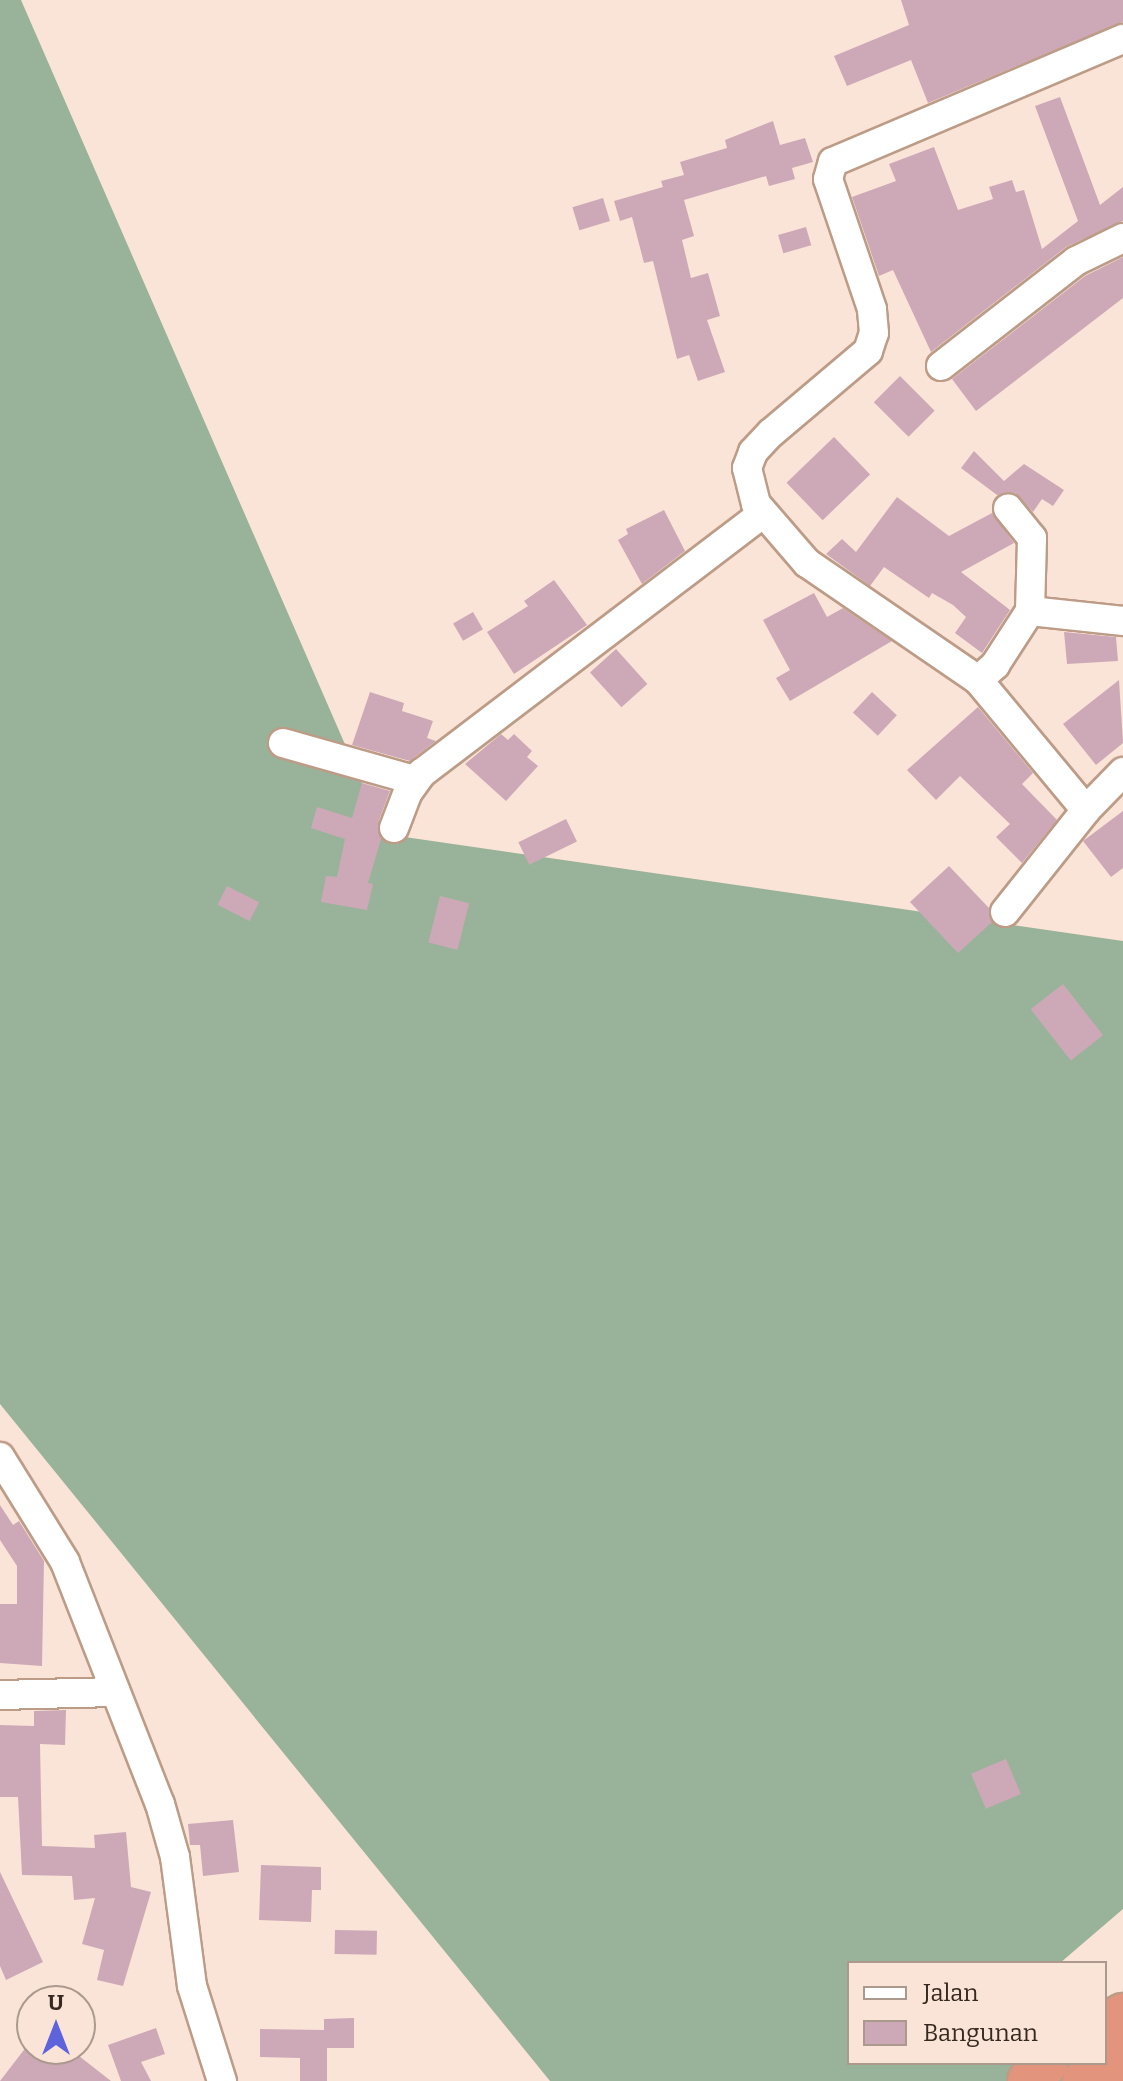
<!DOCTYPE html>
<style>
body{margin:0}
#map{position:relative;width:1123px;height:2081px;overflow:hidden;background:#fae4d7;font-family:Bitter,serif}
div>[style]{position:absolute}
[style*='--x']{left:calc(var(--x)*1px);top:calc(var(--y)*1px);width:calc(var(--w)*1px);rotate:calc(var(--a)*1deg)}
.forest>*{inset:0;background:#99b39a}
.building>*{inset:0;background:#cda9b7;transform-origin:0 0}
.roads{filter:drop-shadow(2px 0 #bd9c87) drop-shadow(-2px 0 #bd9c87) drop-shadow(0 2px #bd9c87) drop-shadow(0 -2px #bd9c87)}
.minor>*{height:28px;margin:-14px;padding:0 14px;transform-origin:14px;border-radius:14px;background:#fff}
.highway>*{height:42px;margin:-21px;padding:0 21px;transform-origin:21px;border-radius:21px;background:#e3947c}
span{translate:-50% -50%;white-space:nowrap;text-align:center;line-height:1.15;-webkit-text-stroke:8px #fae4d7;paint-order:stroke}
.legend{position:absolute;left:847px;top:1961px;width:260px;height:104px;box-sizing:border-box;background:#fae4d7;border:2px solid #ac998e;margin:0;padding:10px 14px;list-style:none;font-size:24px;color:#362920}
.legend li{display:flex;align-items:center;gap:16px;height:40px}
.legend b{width:40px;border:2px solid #ac998e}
.north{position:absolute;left:16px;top:1985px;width:80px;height:80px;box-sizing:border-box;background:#fae4d7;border:2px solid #ac998e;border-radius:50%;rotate:0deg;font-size:22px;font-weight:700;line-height:32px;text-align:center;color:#362920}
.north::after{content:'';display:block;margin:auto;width:28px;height:36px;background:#5d63db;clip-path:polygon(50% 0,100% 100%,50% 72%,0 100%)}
</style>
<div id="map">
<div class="forest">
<i style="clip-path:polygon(0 0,21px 0,384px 834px,1123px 941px,1123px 1909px,1060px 1963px,849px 1963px,849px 2063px,1053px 2063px,1052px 2081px,550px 2081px,0 1404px)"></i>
</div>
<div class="building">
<i style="clip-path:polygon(901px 0,1123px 0,1123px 22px,928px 103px,911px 60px,847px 86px,834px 56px,909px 25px)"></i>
<i style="clip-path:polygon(1060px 97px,1100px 205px,1123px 187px,1123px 221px,1066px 247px,931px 352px,893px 270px,879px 276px,852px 197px,896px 181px,889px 164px,934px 147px,958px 210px,993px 199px,989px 187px,1012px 180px,1016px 192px,1024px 190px,1042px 249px,1078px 221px,1035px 106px)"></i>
<i style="clip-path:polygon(773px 121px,780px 145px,805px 138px,813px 162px,792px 168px,795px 179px,769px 186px,766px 176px,684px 200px,694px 236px,682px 240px,691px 278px,708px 273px,720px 316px,707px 320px,725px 372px,698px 381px,689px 355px,677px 359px,653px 261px,644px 263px,632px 217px,620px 221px,614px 201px,663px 187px,661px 181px,684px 175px,680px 162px,727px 148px,725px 140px)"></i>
<i style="left:603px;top:198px;width:24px;height:32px;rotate:73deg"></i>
<i style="left:806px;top:227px;width:19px;height:29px;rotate:74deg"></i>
<i style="clip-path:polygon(1123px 257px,1123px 298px,976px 411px,952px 379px,1085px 276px)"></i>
<i style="left:900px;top:376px;width:49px;height:37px;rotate:45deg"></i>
<i style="left:834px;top:437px;width:52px;height:66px;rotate:46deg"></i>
<i style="clip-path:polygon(974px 451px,1004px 481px,1024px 464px,1064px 490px,1053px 506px,1042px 499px,1033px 512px,1015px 493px,997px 495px,961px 468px)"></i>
<i style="clip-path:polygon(897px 497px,949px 536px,992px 513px,1014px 543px,961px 572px,1010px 610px,982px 653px,955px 633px,966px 617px,953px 605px,932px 593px,929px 598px,884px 567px,870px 586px,826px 554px,842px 539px,856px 552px)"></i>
<i style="clip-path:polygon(664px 510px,685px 551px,642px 584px,618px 540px,628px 534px,626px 529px)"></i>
<i style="clip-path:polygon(554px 580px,587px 625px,514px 674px,487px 632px,528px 606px,524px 601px)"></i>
<i style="clip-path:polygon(814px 593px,827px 617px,843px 608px,892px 641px,790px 701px,776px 678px,790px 670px,763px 620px)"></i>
<i style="left:473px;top:612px;width:20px;height:23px;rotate:60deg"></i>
<i style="clip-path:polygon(1064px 632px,1116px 637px,1118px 661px,1067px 664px)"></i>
<i style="left:616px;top:649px;width:47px;height:35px;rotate:48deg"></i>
<i style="clip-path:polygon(1119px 680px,1123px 743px,1096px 765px,1063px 724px)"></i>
<i style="clip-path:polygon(370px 692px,404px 703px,402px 711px,433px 721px,427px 738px,436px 741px,410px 761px,352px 745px)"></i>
<i style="left:872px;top:692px;width:34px;height:28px;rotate:43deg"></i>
<i style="clip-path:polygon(978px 707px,1033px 773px,1022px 784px,1057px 820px,1022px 863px,996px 837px,1010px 824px,960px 776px,936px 800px,907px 770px)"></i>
<i style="clip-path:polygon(501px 734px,508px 740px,514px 734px,532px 751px,527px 757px,538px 766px,506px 801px,465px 764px)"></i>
<i style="clip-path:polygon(362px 783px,390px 791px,378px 823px,381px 839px,368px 883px,373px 884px,367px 910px,321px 902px,326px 876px,337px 877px,345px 839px,311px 828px,317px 807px,352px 818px)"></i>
<i style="clip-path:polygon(1123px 811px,1123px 868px,1111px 877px,1083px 841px)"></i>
<i style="left:566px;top:819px;width:25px;height:53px;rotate:64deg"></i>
<i style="clip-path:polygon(949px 866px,989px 908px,992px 922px,958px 953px,910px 902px)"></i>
<i style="left:227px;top:886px;width:36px;height:21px;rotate:27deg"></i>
<i style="left:440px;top:896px;width:30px;height:48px;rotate:14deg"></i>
<i style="left:1063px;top:984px;width:65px;height:41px;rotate:52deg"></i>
<i style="clip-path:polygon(0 1505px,13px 1525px,19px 1521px,44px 1561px,42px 1666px,0 1663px,0 1604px,17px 1604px,17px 1566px,0 1540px)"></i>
<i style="clip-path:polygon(66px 1710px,65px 1745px,40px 1744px,42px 1846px,95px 1848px,94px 1835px,126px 1832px,131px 1887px,151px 1892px,123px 1986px,97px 1980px,104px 1950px,82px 1944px,95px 1898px,74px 1900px,72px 1876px,22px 1875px,18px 1797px,0 1797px,0 1725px,34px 1726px,34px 1711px)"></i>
<i style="left:1006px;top:1759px;width:38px;height:38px;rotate:67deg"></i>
<i style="clip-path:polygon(233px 1820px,239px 1872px,203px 1876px,200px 1845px,190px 1845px,188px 1824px)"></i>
<i style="clip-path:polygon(261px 1865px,321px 1867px,321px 1890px,312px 1890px,311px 1922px,259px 1920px)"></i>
<i style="clip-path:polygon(0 1872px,43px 1962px,6px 1980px,0 1966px)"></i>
<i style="left:335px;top:1930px;width:42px;height:24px;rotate:1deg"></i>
<i style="clip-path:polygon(354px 2018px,354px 2048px,327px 2048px,327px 2081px,300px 2081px,300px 2058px,260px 2057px,260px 2029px,324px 2030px,324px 2019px)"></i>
<i style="clip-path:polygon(156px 2028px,165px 2054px,141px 2062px,151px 2081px,121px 2081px,108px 2045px)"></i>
<i style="clip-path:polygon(30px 2042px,32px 2049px,70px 2049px,111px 2081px,0 2081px)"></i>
</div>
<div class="roads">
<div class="minor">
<i style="--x:941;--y:366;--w:171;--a:-37.9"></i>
<i style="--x:1076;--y:261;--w:52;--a:-26.1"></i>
<i style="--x:1030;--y:611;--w:94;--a:6.1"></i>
<i style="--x:978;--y:680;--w:23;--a:-41"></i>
<i style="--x:995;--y:665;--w:64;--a:-57.1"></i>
<i style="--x:1030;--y:611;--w:73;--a:-88.4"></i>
<i style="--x:1032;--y:538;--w:38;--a:-129"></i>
<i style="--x:283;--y:743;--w:136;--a:15.8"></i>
<i style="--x:1086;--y:810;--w:169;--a:-129.7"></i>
<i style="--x:978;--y:680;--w:207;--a:-145.6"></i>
<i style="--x:807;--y:563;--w:78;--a:-130.8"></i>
<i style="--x:756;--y:504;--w:37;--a:-104"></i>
<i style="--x:747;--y:468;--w:17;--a:-69"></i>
<i style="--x:753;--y:452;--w:26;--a:-47"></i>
<i style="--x:771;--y:433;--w:127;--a:-40.2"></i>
<i style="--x:868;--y:351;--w:19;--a:-72"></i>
<i style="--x:874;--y:333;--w:24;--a:-95"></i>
<i style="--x:872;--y:309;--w:137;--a:-108.7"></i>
<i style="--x:828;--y:179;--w:18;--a:-74"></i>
<i style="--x:833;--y:162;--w:315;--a:-23"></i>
<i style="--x:394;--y:828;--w:39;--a:-69"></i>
<i style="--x:408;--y:792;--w:24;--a:-54"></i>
<i style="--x:422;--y:773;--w:429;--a:-37.3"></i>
<i style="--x:1005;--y:912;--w:130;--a:-51.5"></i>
<i style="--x:1086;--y:810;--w:53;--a:-45.8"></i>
<i style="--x:0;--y:1457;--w:123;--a:58.2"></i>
<i style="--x:65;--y:1562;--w:260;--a:68.6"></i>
<i style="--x:160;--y:1804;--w:55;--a:74.2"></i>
<i style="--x:175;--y:1857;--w:130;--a:82.5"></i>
<i style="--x:192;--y:1986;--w:100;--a:72.5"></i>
<i style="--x:0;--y:1695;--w:115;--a:-1.5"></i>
</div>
<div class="highway">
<i style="--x:1105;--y:2025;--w:21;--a:-29"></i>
<i style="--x:1029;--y:2081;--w:25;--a:-45"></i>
<i style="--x:1084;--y:2081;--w:45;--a:-30.5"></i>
</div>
</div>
<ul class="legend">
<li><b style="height:10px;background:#fff"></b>Jalan</li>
<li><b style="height:22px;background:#cda9b7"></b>Bangunan</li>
</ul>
<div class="north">U</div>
</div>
